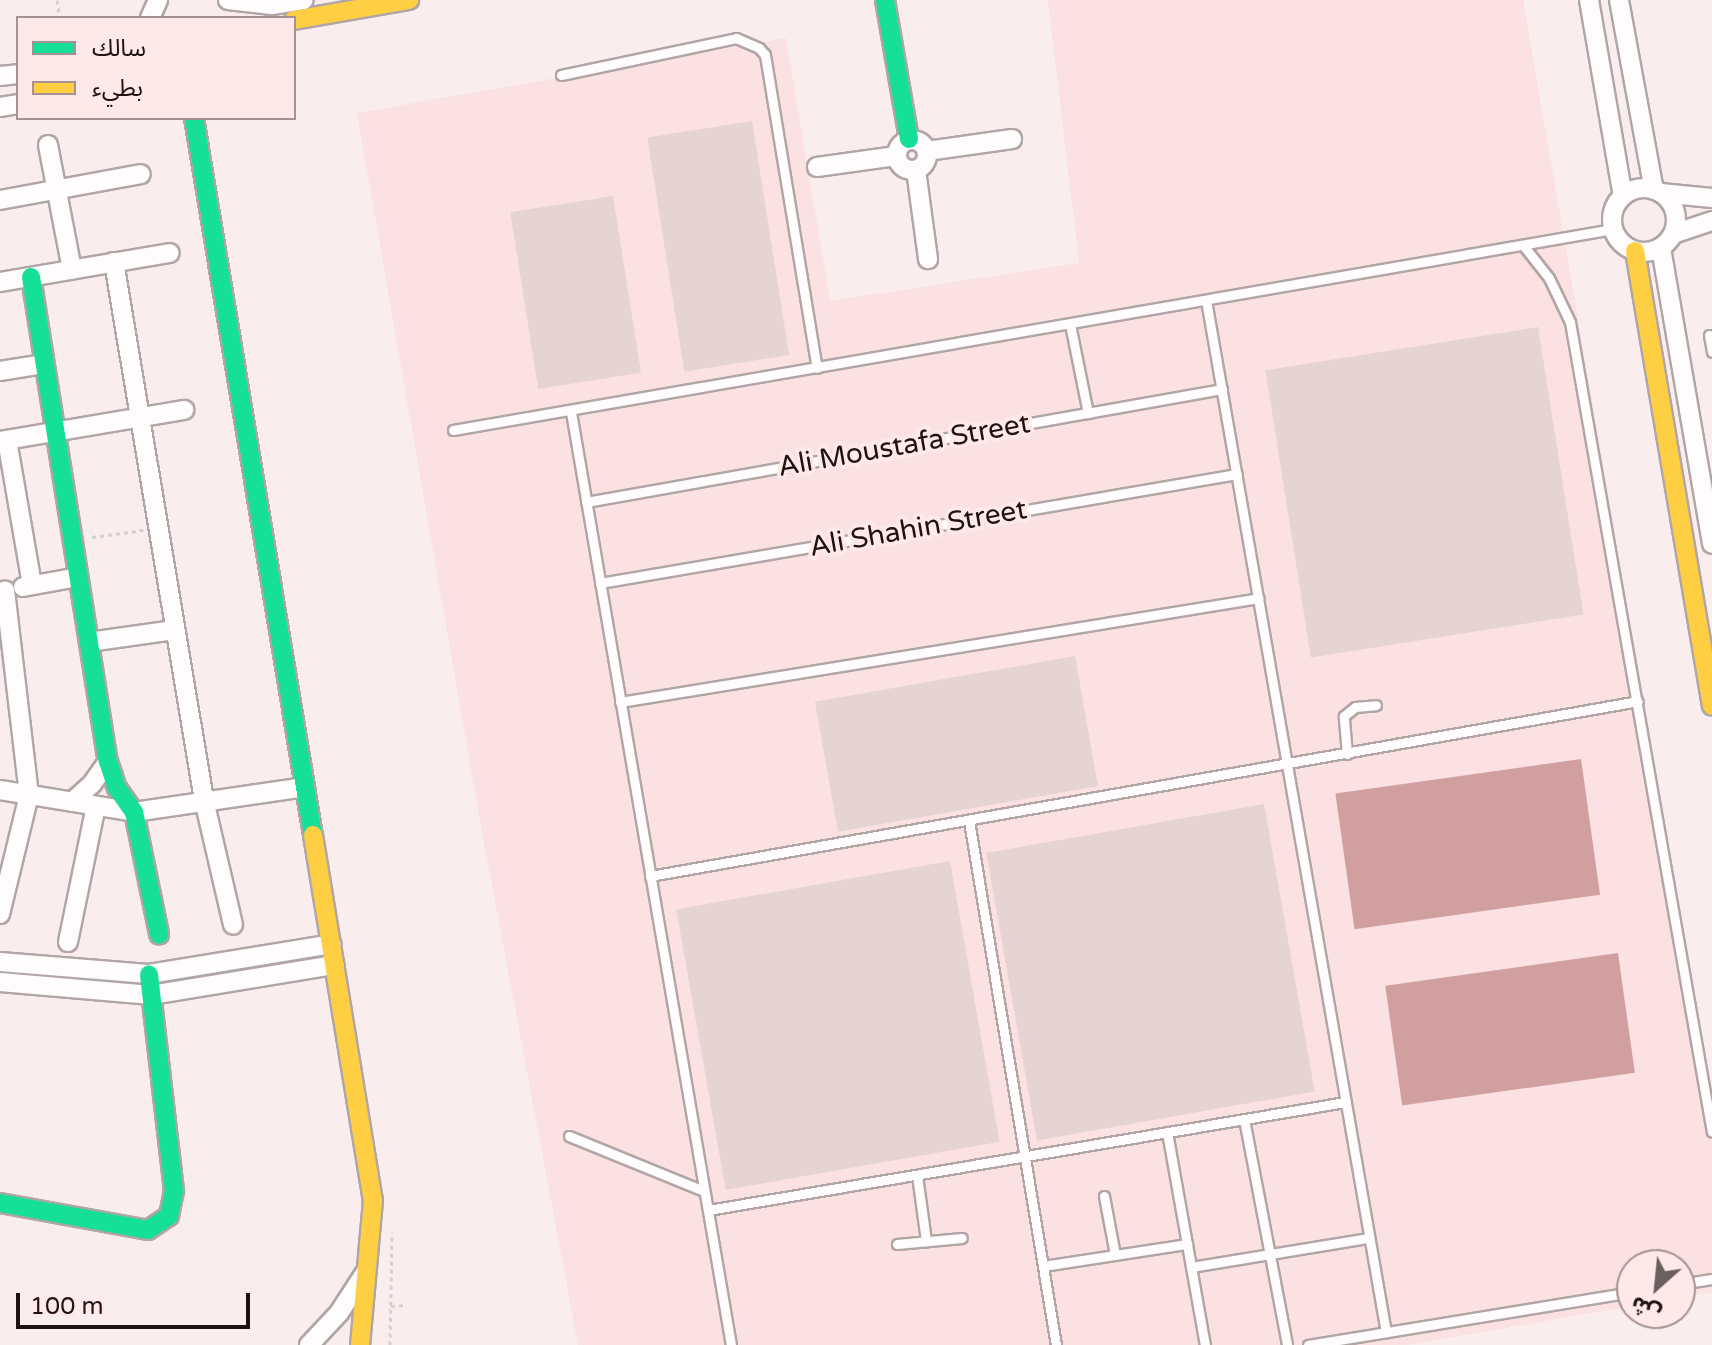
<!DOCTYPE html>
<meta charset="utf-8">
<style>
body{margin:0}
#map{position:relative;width:1712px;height:1345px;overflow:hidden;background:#f9eded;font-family:"Varela Round","Noto Sans Arabic",sans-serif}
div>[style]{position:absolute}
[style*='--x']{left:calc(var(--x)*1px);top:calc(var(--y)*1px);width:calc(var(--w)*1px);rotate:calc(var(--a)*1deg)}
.built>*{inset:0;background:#fbe1e2}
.water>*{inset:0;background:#d29fa1;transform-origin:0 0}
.building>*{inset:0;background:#e6d3d3;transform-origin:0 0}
.path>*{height:3px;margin-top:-1.5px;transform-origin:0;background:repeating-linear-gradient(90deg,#d4d0d0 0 4px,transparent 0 8px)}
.roads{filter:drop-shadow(2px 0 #b1a5a6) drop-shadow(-2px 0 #b1a5a6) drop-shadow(0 2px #b1a5a6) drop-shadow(0 -2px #b1a5a6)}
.lane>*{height:9px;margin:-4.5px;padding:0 4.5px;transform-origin:4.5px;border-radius:4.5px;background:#fefcfc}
.street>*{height:18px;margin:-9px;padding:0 9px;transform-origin:9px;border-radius:9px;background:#fefcfc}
.street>.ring{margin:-9px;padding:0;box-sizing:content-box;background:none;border:18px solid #fefcfc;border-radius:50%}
.fast>*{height:18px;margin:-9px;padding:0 9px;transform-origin:9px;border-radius:9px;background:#16e098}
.slow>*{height:18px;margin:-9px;padding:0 9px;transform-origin:9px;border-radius:9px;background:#ffcf43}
span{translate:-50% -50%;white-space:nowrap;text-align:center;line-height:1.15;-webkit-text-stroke:8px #fee8e8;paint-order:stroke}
.street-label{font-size:28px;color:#1e1212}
.legend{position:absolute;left:16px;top:16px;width:280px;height:104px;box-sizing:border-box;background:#fee8e8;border:2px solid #a49292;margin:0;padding:10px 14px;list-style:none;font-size:24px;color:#1e1212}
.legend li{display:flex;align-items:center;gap:16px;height:40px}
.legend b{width:40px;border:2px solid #a49292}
.north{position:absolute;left:1616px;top:1249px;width:80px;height:80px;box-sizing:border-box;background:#fee8e8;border:2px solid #a49292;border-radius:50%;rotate:207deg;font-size:22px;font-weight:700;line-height:32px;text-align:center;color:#1e1212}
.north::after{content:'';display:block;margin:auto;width:28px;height:36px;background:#6b5f5f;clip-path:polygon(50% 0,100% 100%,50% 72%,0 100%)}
.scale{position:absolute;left:16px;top:1293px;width:234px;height:36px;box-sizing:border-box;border:4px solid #1e1212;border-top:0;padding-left:10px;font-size:24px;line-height:28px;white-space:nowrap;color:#1e1212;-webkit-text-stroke:6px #fee8e8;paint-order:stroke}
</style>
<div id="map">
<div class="built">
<i style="clip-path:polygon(1048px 0,1523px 0,1712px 1096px,1712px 1292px,1680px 1298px,1680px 1265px,1632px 1265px,1632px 1306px,1406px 1345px,578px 1345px,480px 821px,357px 113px,786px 38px,830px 301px,1079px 263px)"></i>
</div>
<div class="water">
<i style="left:1581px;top:759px;width:137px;height:248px;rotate:82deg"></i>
<i style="left:1618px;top:953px;width:121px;height:235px;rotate:82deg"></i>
</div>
<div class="building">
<i style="left:752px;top:121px;width:237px;height:106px;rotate:81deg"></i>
<i style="left:613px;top:196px;width:179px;height:104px;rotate:81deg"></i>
<i style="left:1538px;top:327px;width:291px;height:276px;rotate:81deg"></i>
<i style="left:1075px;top:656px;width:132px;height:264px;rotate:80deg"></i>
<i style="left:1264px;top:804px;width:292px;height:282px;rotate:80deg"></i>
<i style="left:950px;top:861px;width:285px;height:278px;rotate:80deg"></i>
</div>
<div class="path">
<i style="--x:57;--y:0;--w:18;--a:81"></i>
<i style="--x:92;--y:537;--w:52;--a:-7.7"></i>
<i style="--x:391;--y:1306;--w:15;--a:-4"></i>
<i style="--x:390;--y:1345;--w:112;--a:-89"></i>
</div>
<div class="roads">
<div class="lane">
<i style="--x:561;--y:75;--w:179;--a:-11.9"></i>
<i style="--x:736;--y:38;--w:25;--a:23"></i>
<i style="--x:759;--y:48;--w:9;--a:49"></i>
<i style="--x:765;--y:55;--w:317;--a:80.6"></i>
<i style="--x:1523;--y:245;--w:42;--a:51.8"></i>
<i style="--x:1549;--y:278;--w:49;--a:64.5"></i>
<i style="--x:1570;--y:322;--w:822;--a:80.06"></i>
<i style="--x:1206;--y:300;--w:1048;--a:80.11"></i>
<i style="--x:1070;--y:324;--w:91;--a:78.6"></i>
<i style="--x:1709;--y:335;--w:17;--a:80"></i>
<i style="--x:571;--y:412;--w:947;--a:80.27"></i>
<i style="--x:453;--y:430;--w:1177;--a:-9.83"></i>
<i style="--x:586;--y:502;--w:646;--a:-10.07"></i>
<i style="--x:600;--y:583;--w:646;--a:-9.71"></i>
<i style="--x:620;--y:702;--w:647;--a:-9.24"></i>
<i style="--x:1347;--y:754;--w:38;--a:-95"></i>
<i style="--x:1344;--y:716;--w:14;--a:-39"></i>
<i style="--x:1355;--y:707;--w:21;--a:-5"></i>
<i style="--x:969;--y:821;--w:531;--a:80.57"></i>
<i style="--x:650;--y:876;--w:1003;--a:-10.04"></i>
<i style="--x:1244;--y:1119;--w:230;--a:79.2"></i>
<i style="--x:1167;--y:1132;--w:216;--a:79.9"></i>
<i style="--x:569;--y:1136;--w:146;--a:22.2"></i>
<i style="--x:917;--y:1175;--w:67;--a:82.2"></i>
<i style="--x:1104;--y:1196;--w:60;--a:79.4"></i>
<i style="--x:708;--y:1210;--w:646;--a:-9.62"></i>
<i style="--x:897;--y:1244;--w:65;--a:-5.3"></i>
<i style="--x:1043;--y:1266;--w:146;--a:-8.7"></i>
<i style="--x:1191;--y:1267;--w:180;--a:-9.3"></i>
<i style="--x:1680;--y:1284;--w:32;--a:-9"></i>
<i style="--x:1308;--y:1345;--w:328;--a:-9.3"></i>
</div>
<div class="street">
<i style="--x:228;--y:0;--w:44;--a:6.5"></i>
<i style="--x:272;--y:5;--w:32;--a:-9"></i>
<i style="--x:1589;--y:0;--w:199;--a:80.2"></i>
<i style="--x:1619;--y:0;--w:193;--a:79.6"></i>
<i style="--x:150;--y:18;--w:20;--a:-66"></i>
<i style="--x:0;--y:76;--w:18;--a:-6"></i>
<i style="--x:0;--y:107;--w:18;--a:-9"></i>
<i class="ring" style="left:897px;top:140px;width:12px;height:12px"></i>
<i style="--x:48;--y:145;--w:127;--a:79.1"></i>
<i style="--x:927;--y:151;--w:86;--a:-8"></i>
<i style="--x:817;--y:167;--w:80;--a:-7.9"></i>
<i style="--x:916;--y:170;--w:90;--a:82.3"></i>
<i class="ring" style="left:1612px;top:188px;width:46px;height:46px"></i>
<i style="--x:1661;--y:193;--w:51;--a:5.6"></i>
<i style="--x:0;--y:200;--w:143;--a:-10.4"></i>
<i style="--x:1673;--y:234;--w:41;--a:-18.4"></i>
<i style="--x:1661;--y:248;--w:300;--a:80.2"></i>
<i style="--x:114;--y:262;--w:545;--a:80.5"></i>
<i style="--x:204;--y:800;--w:128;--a:76.9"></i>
<i style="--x:0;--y:282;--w:172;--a:-9.7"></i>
<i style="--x:0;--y:371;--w:45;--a:-9"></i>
<i style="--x:7;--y:440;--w:147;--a:80.2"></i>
<i style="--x:0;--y:441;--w:187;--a:-9.6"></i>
<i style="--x:23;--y:587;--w:56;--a:-10.3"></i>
<i style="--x:89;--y:642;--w:86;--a:-8"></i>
<i style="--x:0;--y:790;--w:136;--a:9.3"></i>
<i style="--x:134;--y:812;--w:173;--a:-8.3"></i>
<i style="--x:72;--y:802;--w:27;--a:-42"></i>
<i style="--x:92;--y:784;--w:28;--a:-55"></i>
<i style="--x:0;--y:914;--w:122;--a:-76.3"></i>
<i style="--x:29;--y:795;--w:206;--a:-96.7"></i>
<i style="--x:68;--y:942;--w:139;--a:-78.4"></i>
<i style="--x:0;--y:962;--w:149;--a:4.6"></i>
<i style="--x:149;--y:974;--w:185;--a:-9.3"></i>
<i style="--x:0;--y:982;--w:152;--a:4.9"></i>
<i style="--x:151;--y:995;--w:186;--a:-9.3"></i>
<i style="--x:309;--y:1345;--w:44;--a:-46.8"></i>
<i style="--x:339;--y:1313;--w:48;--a:-57"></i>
</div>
<div class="fast">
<i style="--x:885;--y:0;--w:141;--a:80.2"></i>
<i style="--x:194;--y:118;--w:727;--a:80.58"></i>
<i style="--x:31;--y:277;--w:490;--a:81"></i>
<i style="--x:108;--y:761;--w:28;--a:72"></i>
<i style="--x:117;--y:788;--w:29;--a:55"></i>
<i style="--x:134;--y:812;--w:125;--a:78.4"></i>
<i style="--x:0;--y:1203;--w:150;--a:10.3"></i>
<i style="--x:148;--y:1230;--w:25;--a:-34"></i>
<i style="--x:169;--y:1216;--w:25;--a:-79"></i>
<i style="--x:174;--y:1191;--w:218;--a:-96.6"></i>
</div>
<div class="slow">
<i style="--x:294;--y:20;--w:117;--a:-9.9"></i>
<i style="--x:1635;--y:251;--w:461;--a:80.4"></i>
<i style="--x:313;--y:835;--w:370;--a:80.7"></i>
<i style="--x:373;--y:1200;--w:146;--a:95.1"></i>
</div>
</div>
<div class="street-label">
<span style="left:904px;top:445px;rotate:-10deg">Ali Moustafa Street</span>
<span style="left:918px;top:528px;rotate:-10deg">Ali Shahin Street</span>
</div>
<ul class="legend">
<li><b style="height:10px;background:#16e098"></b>سالك</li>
<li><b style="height:10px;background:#ffcf43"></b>بطيء</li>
</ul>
<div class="north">ش</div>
<div class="scale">100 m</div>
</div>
